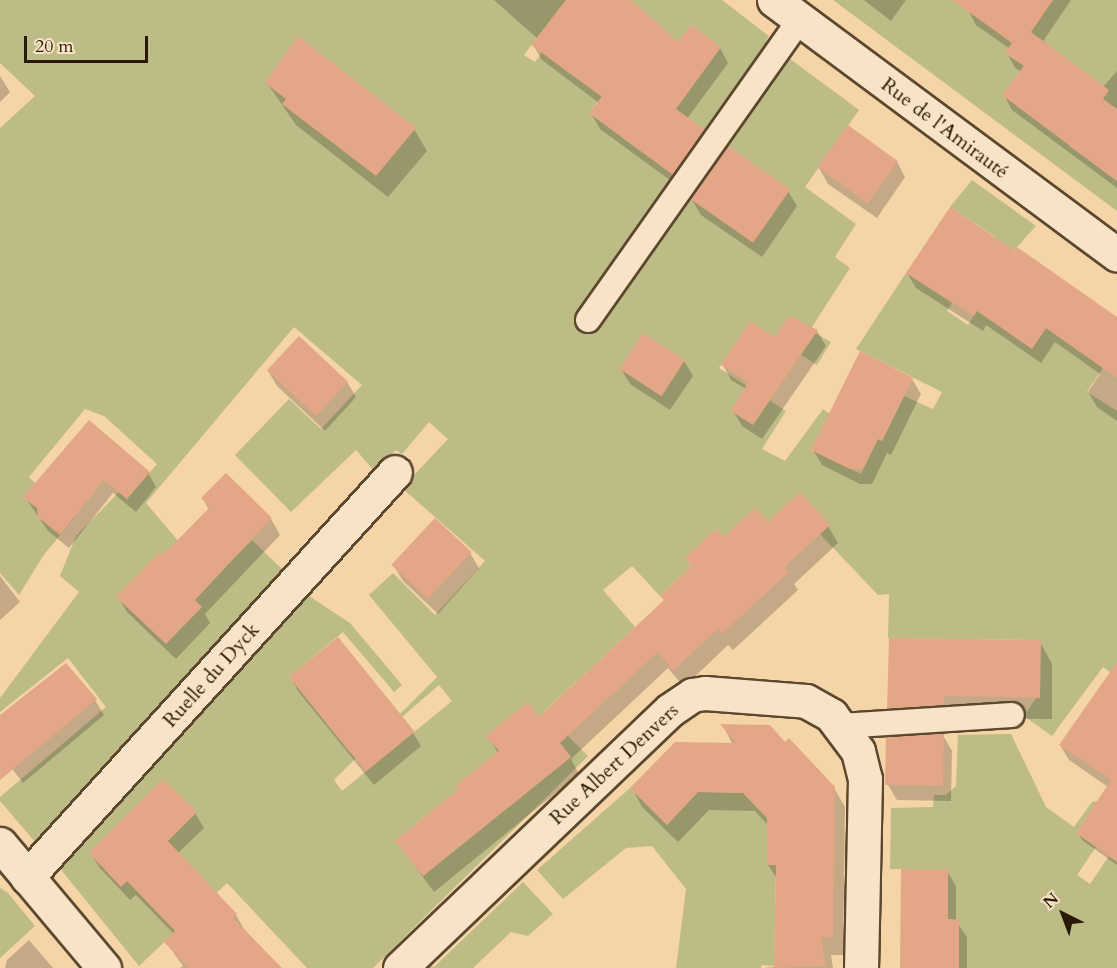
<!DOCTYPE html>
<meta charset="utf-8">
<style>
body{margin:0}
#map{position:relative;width:1117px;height:968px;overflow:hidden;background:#f5d4a8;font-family:Cardo,serif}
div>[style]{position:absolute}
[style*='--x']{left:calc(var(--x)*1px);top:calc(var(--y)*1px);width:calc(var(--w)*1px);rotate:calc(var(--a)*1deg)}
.green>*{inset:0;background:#bebc86}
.shadow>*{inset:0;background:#0003}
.building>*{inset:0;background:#e3a686;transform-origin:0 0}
.roads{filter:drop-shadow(2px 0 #5b482e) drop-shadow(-2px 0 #5b482e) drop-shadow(0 2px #5b482e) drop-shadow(0 -2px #5b482e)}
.service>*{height:24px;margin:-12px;padding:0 12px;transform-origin:12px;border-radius:12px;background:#f8e3c6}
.minor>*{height:33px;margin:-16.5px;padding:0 16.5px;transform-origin:16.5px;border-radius:16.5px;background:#f8e3c6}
span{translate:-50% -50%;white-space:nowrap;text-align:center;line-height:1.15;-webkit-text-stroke:4.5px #f8e3c6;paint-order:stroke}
.street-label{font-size:20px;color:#281a05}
.north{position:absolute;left:1033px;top:884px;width:60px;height:60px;-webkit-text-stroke:4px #f8e3c6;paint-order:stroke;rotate:318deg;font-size:16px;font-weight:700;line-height:24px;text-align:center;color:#281a05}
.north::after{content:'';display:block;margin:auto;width:21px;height:27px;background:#281a05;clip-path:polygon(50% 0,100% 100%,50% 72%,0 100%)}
.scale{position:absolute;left:24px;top:36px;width:124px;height:27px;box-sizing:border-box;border:3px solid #281a05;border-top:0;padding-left:8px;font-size:18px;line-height:21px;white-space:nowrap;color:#281a05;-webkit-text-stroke:4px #f8e3c6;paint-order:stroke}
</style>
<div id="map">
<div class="green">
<i style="clip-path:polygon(evenodd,0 0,566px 0,549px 22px,631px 0,722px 0,769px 36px,766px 41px,859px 110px,805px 187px,856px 224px,835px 257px,850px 268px,810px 330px,831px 342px,817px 365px,750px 322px,719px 368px,786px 411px,762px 449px,785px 461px,823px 409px,830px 414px,811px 450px,861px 474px,878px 439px,882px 441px,904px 396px,933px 409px,942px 392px,856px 349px,906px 273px,952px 303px,947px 311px,968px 325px,977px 310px,1032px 349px,1046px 328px,1103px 368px,1087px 392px,1117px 411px,1117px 677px,1103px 667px,1052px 736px,1024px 716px,1040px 692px,1040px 640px,888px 638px,889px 594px,878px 595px,820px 534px,829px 525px,768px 522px,755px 508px,724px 537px,716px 529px,685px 558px,692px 566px,660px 596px,632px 566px,603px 590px,635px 627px,544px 712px,588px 756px,373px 968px,307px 968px,227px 883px,139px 966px,58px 866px,306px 594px,350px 623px,402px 685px,394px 692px,343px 632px,289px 677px,350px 753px,400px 714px,437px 677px,369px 595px,393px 573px,435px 615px,485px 561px,402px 488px,448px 439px,429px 422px,402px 454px,396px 450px,375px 472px,356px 450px,291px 512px,235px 455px,289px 399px,321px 429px,362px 385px,294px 327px,146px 503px,191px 556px,209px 535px,234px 558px,252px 540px,284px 571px,36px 843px,0 801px,0 797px,106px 707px,68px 658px,0 712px,0 698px,79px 592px,60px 576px,76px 536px,119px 492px,127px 498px,157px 464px,104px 416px,85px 409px,29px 477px,35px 483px,23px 497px,37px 508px,38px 517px,54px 530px,74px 515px,74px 518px,43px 556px,19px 595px,0 573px,0 128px,35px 96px,0 63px,0 0,691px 25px,721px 47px,643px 153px,589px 113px,637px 51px,660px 67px,691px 25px,0 0,541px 32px,551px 40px,535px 62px,524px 55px,541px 32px,0 0,439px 685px,452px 701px,342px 791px,334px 780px,400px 714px,402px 717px,439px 685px,0 0,528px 703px,571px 757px,423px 876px,395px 841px,459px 789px,457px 785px,499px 751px,487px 736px,528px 703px)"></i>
<i style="clip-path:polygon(evenodd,833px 0,964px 0,1047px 8px,1053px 0,1117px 0,1117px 109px,1103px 100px,1069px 146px,1117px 181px,1117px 211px,833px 0,1023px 27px,1060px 137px,1002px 95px,1024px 66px,1005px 53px,1023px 27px)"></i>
<i style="clip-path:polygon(972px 180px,1036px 226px,1017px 247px,997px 279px,978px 266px,995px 237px,950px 207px)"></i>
<i style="clip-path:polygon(1011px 734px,1046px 807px,1074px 827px,1092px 802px,1098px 801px,1076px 833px,1096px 847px,1077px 875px,1090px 884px,1109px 856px,1117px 862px,1117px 968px,959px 968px,959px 920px,948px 919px,948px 869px,890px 869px,891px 808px,933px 807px,934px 795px,946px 795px,956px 786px,958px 735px)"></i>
<i style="clip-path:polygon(630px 788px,667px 825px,698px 792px,743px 793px,767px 818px,767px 865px,776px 865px,774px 966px,762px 965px,761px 968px,676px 968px,686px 889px,652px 846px,626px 848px,563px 899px,537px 870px)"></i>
<i style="clip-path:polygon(523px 882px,553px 914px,528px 936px,511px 932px,473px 968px,420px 968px,427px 962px,434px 967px)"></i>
<i style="clip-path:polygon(0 888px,8px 893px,35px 926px,0 958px)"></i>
</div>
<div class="shadow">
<i style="clip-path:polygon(494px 0,628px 0,678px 44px,720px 48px,728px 63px,687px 119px,704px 131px,713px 146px,682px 189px,600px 129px,591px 113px,599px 103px,542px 60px,533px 45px,538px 39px)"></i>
<i style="clip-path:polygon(864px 0,906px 0,891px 21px)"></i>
<i style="clip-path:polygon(968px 0,1071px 0,1042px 43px,1103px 87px,1117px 71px,1117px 188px,1012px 110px,1004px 95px,1022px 72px,1015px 68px,1007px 53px,1010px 49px,976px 25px,968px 10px)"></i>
<i style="clip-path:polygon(0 76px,10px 92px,0 102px)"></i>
<i style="clip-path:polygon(267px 83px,414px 129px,427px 151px,388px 197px,296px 125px)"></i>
<i style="clip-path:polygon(897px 162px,905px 177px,877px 218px,828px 184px,819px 168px)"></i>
<i style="clip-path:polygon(788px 191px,797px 206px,762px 257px,701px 215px,692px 200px)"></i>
<i style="clip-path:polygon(907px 273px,1117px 319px,1117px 421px,1097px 407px,1088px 392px,1100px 374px,1055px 342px,1041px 363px,986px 325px,983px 331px,916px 288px)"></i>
<i style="clip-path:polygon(817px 331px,826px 346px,762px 439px,742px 426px,733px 411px,746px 389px,731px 380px,723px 365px,775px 339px)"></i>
<i style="clip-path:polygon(644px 335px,684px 361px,693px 376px,670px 410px,630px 384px,621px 369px)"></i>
<i style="clip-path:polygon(268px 371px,347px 382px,356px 397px,325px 431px,277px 386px)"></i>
<i style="clip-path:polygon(912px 379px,921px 394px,891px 455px,887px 453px,872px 484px,860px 484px,822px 465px,813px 450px)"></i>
<i style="clip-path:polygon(89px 422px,148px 473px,156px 487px,136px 512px,113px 493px,69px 548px,48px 531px,25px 497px)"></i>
<i style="clip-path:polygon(226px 475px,271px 519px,280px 535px,205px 614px,210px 623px,176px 659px,127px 612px,118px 597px,163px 557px,209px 510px,203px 499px)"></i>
<i style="clip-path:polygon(768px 525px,828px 526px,838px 543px,794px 584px,798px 590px,733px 650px,728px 645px,684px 687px,668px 668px,571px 759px,579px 774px,434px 892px,397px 842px,461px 790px,498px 753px,488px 736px,539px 719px,665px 601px,662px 596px,693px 568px,687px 558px,724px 539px)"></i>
<i style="clip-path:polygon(470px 553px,479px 568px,438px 614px,403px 581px,394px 566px)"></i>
<i style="clip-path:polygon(0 576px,20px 602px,0 620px)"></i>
<i style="clip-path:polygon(1040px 642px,1052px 664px,1052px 719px,956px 718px,902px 730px,889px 708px)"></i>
<i style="clip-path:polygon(291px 678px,413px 733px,421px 746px,374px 785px,298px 691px)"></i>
<i style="clip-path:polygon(1117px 697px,1117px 865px,1082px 840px,1078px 833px,1108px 787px,1069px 760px,1060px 745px)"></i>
<i style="clip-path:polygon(95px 700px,104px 715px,23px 783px,0 753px,0 738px)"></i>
<i style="clip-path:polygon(723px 726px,785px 744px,834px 788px,845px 807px,843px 955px,831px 955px,833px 968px,763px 968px,775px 967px,777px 879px,768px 865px,768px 825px,755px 811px,709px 810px,678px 842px,642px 807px,632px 788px,733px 745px)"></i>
<i style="clip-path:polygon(943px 735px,952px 751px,951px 801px,897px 800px,888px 785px)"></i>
<i style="clip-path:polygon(195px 813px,204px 828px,178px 853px,236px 915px,244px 929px,280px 968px,180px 968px,183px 966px,166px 942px,174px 934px,136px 895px,130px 900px,99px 867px,91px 853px)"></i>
<i style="clip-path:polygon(947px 871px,956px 886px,956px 921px,967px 937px,967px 968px,902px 968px)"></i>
<i style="clip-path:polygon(29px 940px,53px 968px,5px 968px,7px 960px)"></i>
</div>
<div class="building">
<i style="clip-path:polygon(566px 0,631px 0,678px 42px,691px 25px,721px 47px,676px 109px,705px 130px,673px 175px,589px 113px,602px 97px,531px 45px)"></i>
<i style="clip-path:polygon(952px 0,1053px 0,1031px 32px,1109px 90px,1103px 99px,1117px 109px,1117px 181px,1002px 95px,1024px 66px,1005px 53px,1012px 43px)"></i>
<i style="clip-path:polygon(298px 36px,416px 128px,376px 176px,282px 104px,286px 99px,265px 83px)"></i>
<i style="left:848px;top:125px;width:62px;height:52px;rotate:36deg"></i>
<i style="left:728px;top:146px;width:76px;height:65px;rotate:35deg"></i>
<i style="clip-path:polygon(950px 207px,1015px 251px,1017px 247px,1117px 317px,1117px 378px,1046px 328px,1032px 349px,977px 311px,974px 316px,906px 273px)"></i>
<i style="clip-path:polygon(789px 316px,818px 330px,753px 425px,731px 411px,748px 382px,721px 365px,750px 321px,775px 337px)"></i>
<i style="left:643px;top:333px;width:50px;height:43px;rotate:33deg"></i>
<i style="left:299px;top:336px;width:67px;height:47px;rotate:43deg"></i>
<i style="clip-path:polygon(860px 351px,913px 378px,882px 441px,878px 439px,863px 469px,850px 469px,811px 450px)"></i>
<i style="clip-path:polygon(89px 420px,150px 472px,127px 499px,104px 480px,60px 535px,38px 517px,37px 508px,23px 497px)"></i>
<i style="clip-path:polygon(226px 473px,272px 518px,195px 600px,202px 607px,166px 644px,116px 597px,160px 552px,163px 555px,210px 507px,201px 498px)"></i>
<i style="clip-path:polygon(800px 492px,830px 525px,785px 567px,789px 572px,722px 634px,718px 629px,673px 671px,658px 652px,560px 743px,571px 757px,423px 876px,395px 841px,459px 789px,456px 785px,499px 751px,486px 736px,528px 702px,539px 717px,664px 600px,660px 596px,692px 566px,685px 558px,716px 529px,724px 537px,755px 508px,768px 522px)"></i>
<i style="left:435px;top:518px;width:50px;height:64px;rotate:43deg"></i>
<i style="left:338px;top:637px;width:122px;height:63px;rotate:51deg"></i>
<i style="clip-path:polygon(889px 638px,1041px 640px,1040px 698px,944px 696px,944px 705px,887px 709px)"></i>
<i style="clip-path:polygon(1117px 662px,1117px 862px,1076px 833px,1111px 780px,1059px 745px)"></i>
<i style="clip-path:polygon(66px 663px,97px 699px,0 780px,0 715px)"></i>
<i style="clip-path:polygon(720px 724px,770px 725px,785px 742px,789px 738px,835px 787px,833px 937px,821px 937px,826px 966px,774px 968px,776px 865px,767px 865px,767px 818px,743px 793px,698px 792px,667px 825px,630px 788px,675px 742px,736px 743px)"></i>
<i style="left:944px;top:734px;width:52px;height:58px;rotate:91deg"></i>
<i style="clip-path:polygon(163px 779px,197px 812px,168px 841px,237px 914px,233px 918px,282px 968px,189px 968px,164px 942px,175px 931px,127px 881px,121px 887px,89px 853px)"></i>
<i style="clip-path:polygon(901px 869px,948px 869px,948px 919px,959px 920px,959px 968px,900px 968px)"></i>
</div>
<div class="roads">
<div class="service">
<i style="--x:588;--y:320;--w:367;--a:-54.8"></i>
<i style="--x:841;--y:726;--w:171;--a:-3.7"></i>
</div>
<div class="minor">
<i style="--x:774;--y:0;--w:427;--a:36.6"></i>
<i style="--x:0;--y:844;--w:162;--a:50"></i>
<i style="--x:27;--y:877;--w:547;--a:-47.74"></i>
<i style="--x:400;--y:968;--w:373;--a:-43.7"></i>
<i style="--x:670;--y:710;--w:27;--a:-34"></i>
<i style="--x:692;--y:695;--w:13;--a:-9"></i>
<i style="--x:705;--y:693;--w:101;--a:4.5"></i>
<i style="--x:806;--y:701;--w:29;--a:29"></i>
<i style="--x:831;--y:715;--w:45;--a:53.1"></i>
<i style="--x:858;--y:751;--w:29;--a:76"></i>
<i style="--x:865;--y:779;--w:189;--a:91.2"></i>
</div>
</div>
<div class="street-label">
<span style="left:945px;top:128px;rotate:37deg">Rue de l'Amirauté</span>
<span style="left:211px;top:675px;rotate:-48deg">Ruelle du Dyck</span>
<span style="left:614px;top:764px;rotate:-43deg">Rue Albert Denvers</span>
</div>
<div class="north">N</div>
<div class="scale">20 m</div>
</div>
